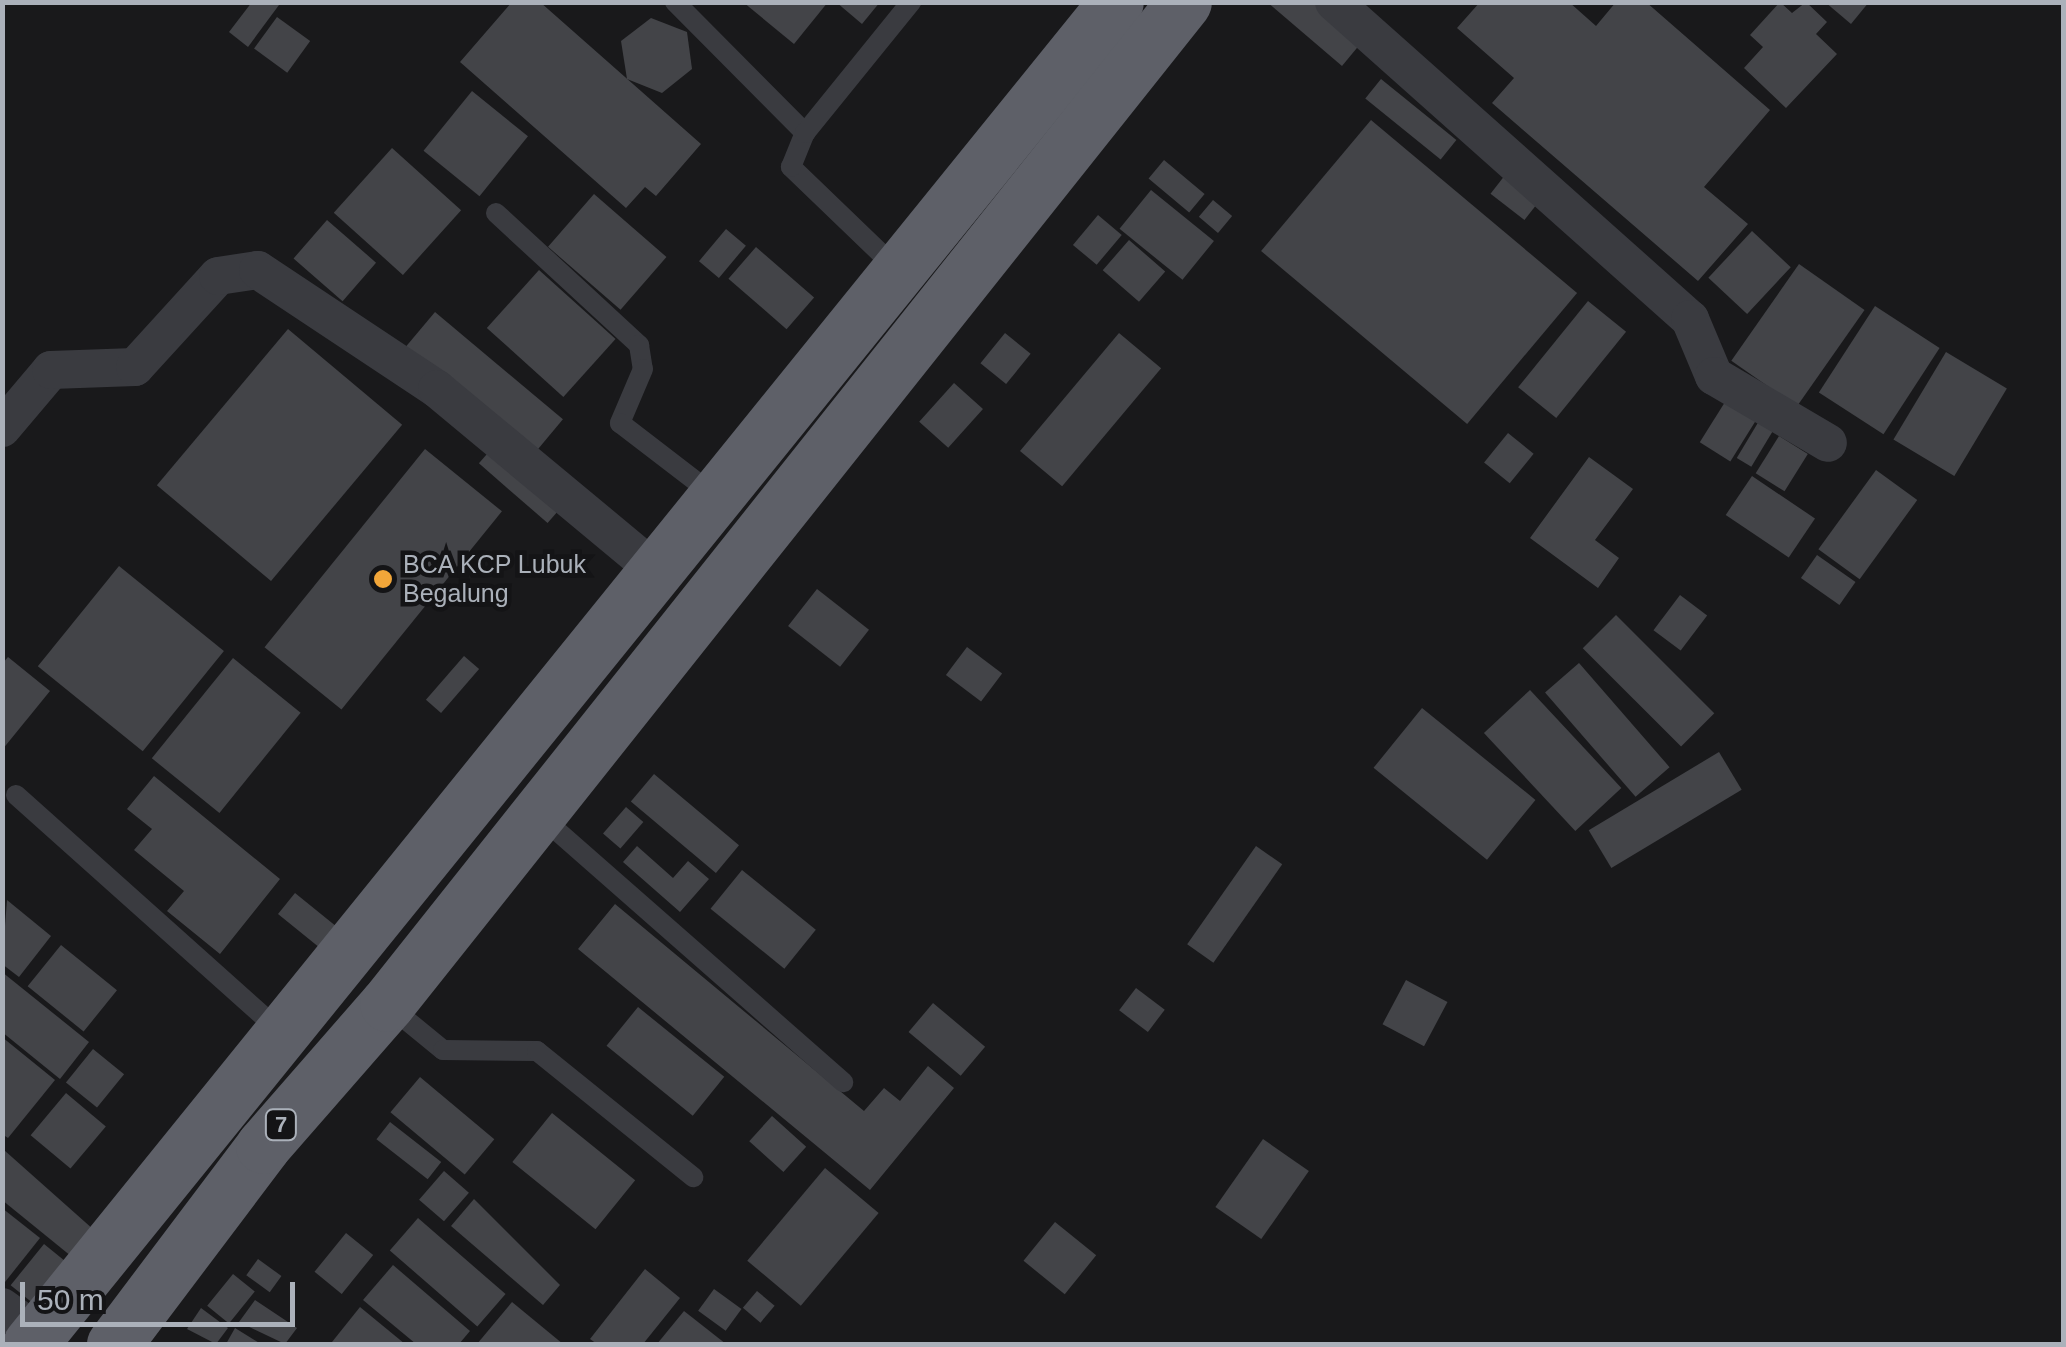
<!DOCTYPE html>
<style>
body{margin:0}
#map{position:relative;width:2066px;height:1347px;overflow:hidden;background:#19191b;font-family:Helvetica,sans-serif}
div>[style]{position:absolute}
[style*='--x']{left:calc(var(--x)*1px);top:calc(var(--y)*1px);width:calc(var(--w)*1px);rotate:calc(var(--a)*1deg)}
.building>*{inset:0;background:#434448;transform-origin:0 0}
.service>*{height:20px;margin:-10px;padding:0 10px;transform-origin:10px;border-radius:10px;background:#3a3b40}
.minor>*{height:38px;margin:-19px;padding:0 19px;transform-origin:19px;border-radius:19px;background:#3a3b40}
.trunk>*{height:55px;margin:-27.5px;padding:0 27.5px;transform-origin:27.5px;border-radius:27.5px;background:#5e6068}
.dots>*{width:28px;height:28px;translate:-50% -50%;box-sizing:border-box;border:5px solid #141416;border-radius:50%}
span{translate:-50% -50%;white-space:nowrap;text-align:center;line-height:1.15;-webkit-text-stroke:9px #141416;paint-order:stroke}
.shield-label span{padding:2px 8px;background:#141416;border:2px solid;border-radius:8px;-webkit-text-stroke-width:0}
.shield-label{font-size:22px;color:#abb1ba;font-weight:700}
.poi-label{font-size:25px;color:#abb1ba}
.left{translate:0 -50%;text-align:left}
.frame{position:absolute;inset:0;border:5px solid #abb1ba;pointer-events:none}
.scale{position:absolute;left:20px;top:1282px;width:275px;height:45px;box-sizing:border-box;border:5px solid #abb1ba;border-top:0;padding-left:12px;font-size:30px;line-height:35px;white-space:nowrap;color:#abb1ba;-webkit-text-stroke:8px #141416;paint-order:stroke}
</style>
<div id="map">
<div class="building">
<i style="clip-path:polygon(252px 2px,279px 5px,248px 47px,229px 32px)"></i>
<i style="clip-path:polygon(512px 2px,540px 2px,701px 144px,656px 196px,645px 187px,626px 208px,460px 62px)"></i>
<i style="clip-path:polygon(743px 2px,828px 2px,794px 44px)"></i>
<i style="clip-path:polygon(836px 2px,880px 2px,862px 24px)"></i>
<i style="clip-path:polygon(1267px 2px,1326px 2px,1366px 37px,1342px 66px)"></i>
<i style="clip-path:polygon(1480px 2px,1569px 2px,1596px 26px,1616px 2px,1646px 2px,1770px 110px,1704px 187px,1748px 224px,1698px 281px,1492px 103px,1514px 78px,1457px 28px)"></i>
<i style="clip-path:polygon(1780px 2px,1792px 13px,1806px 2px,1827px 22px,1816px 34px,1837px 54px,1786px 108px,1744px 68px,1763px 47px,1750px 35px)"></i>
<i style="clip-path:polygon(1825px 2px,1869px 2px,1851px 24px)"></i>
<i style="left:277px;top:17px;width:41px;height:39px;rotate:36deg"></i>
<i style="clip-path:polygon(651px 18px,687px 32px,692px 69px,662px 93px,627px 79px,621px 41px)"></i>
<i style="left:1381px;top:79px;width:97px;height:25px;rotate:39deg"></i>
<i style="left:472px;top:91px;width:72px;height:77px;rotate:39deg"></i>
<i style="left:1371px;top:120px;width:269px;height:171px;rotate:40deg"></i>
<i style="left:392px;top:148px;width:93px;height:87px;rotate:42deg"></i>
<i style="left:1164px;top:160px;width:53px;height:24px;rotate:40deg"></i>
<i style="left:1509px;top:170px;width:43px;height:30px;rotate:38deg"></i>
<i style="left:1151px;top:190px;width:81px;height:50px;rotate:39deg"></i>
<i style="left:594px;top:194px;width:96px;height:70px;rotate:41deg"></i>
<i style="left:1213px;top:200px;width:25px;height:22px;rotate:40deg"></i>
<i style="left:1098px;top:215px;width:31px;height:39px;rotate:40deg"></i>
<i style="left:327px;top:220px;width:65px;height:51px;rotate:41deg"></i>
<i style="left:726px;top:229px;width:26px;height:42px;rotate:40deg"></i>
<i style="left:1752px;top:231px;width:53px;height:64px;rotate:43deg"></i>
<i style="left:1129px;top:240px;width:48px;height:40px;rotate:41deg"></i>
<i style="left:756px;top:247px;width:77px;height:42px;rotate:41deg"></i>
<i style="left:1799px;top:264px;width:80px;height:118px;rotate:35deg"></i>
<i style="left:539px;top:270px;width:103px;height:78px;rotate:42deg"></i>
<i style="left:1588px;top:301px;width:49px;height:111px;rotate:39deg"></i>
<i style="left:1875px;top:306px;width:77px;height:103px;rotate:33deg"></i>
<i style="left:435px;top:312px;width:167px;height:50px;rotate:40deg"></i>
<i style="left:288px;top:329px;width:149px;height:204px;rotate:40deg"></i>
<i style="left:1005px;top:333px;width:33px;height:39px;rotate:39deg"></i>
<i style="left:1119px;top:333px;width:55px;height:154px;rotate:40deg"></i>
<i style="left:1946px;top:352px;width:71px;height:102px;rotate:31deg"></i>
<i style="left:954px;top:383px;width:39px;height:52px;rotate:42deg"></i>
<i style="left:1730px;top:394px;width:36px;height:57px;rotate:32deg"></i>
<i style="left:1762px;top:416px;width:17px;height:49px;rotate:31deg"></i>
<i style="left:1508px;top:433px;width:33px;height:38px;rotate:39deg"></i>
<i style="left:1779px;top:436px;width:34px;height:44px;rotate:32deg"></i>
<i style="left:494px;top:446px;width:91px;height:23px;rotate:41deg"></i>
<i style="left:425px;top:449px;width:99px;height:255px;rotate:39deg"></i>
<i style="clip-path:polygon(1589px 457px,1633px 489px,1595px 540px,1619px 558px,1598px 588px,1530px 538px)"></i>
<i style="left:1876px;top:470px;width:51px;height:98px;rotate:36deg"></i>
<i style="left:1752px;top:476px;width:76px;height:47px;rotate:34deg"></i>
<i style="left:1817px;top:555px;width:47px;height:28px;rotate:35deg"></i>
<i style="left:119px;top:566px;width:135px;height:129px;rotate:39deg"></i>
<i style="left:817px;top:589px;width:66px;height:47px;rotate:38deg"></i>
<i style="left:1680px;top:595px;width:34px;height:44px;rotate:37deg"></i>
<i style="left:1616px;top:615px;width:139px;height:47px;rotate:45deg"></i>
<i style="left:967px;top:647px;width:44px;height:35px;rotate:37deg"></i>
<i style="left:464px;top:656px;width:20px;height:58px;rotate:41deg"></i>
<i style="clip-path:polygon(8px 657px,50px 691px,2px 750px,2px 664px)"></i>
<i style="left:233px;top:658px;width:87px;height:129px;rotate:39deg"></i>
<i style="left:1579px;top:663px;width:138px;height:45px;rotate:49deg"></i>
<i style="left:1530px;top:690px;width:134px;height:63px;rotate:47deg"></i>
<i style="left:1422px;top:708px;width:146px;height:77px;rotate:39deg"></i>
<i style="left:1719px;top:752px;width:44px;height:152px;rotate:59deg"></i>
<i style="left:654px;top:774px;width:111px;height:36px;rotate:40deg"></i>
<i style="clip-path:polygon(154px 776px,280px 879px,220px 954px,167px 911px,184px 891px,134px 850px,152px 829px,127px 809px)"></i>
<i style="left:626px;top:807px;width:23px;height:35px;rotate:41deg"></i>
<i style="clip-path:polygon(637px 846px,673px 878px,688px 861px,709px 879px,680px 912px,623px 862px)"></i>
<i style="left:1256px;top:846px;width:32px;height:120px;rotate:35deg"></i>
<i style="left:742px;top:870px;width:95px;height:50px;rotate:39deg"></i>
<i style="left:295px;top:893px;width:60px;height:27px;rotate:39deg"></i>
<i style="clip-path:polygon(7px 900px,51px 936px,19px 977px,2px 964px)"></i>
<i style="clip-path:polygon(615px 904px,864px 1111px,884px 1088px,900px 1101px,928px 1066px,954px 1088px,870px 1190px,578px 949px)"></i>
<i style="left:61px;top:945px;width:72px;height:53px;rotate:39deg"></i>
<i style="clip-path:polygon(2px 972px,89px 1042px,60px 1079px,2px 1032px)"></i>
<i style="left:1406px;top:980px;width:47px;height:50px;rotate:28deg"></i>
<i style="left:1136px;top:988px;width:36px;height:28px;rotate:37deg"></i>
<i style="left:933px;top:1003px;width:68px;height:38px;rotate:40deg"></i>
<i style="left:638px;top:1007px;width:111px;height:50px;rotate:39deg"></i>
<i style="clip-path:polygon(2px 1037px,55px 1080px,8px 1138px,2px 1134px)"></i>
<i style="left:93px;top:1049px;width:40px;height:43px;rotate:39deg"></i>
<i style="left:420px;top:1077px;width:97px;height:46px;rotate:40deg"></i>
<i style="left:66px;top:1093px;width:52px;height:55px;rotate:40deg"></i>
<i style="left:552px;top:1113px;width:107px;height:63px;rotate:39deg"></i>
<i style="left:772px;top:1116px;width:46px;height:34px;rotate:42deg"></i>
<i style="left:390px;top:1122px;width:65px;height:22px;rotate:38deg"></i>
<i style="left:1263px;top:1139px;width:56px;height:83px;rotate:35deg"></i>
<i style="clip-path:polygon(4px 1150px,103px 1238px,82px 1265px,2px 1200px)"></i>
<i style="left:825px;top:1168px;width:70px;height:121px;rotate:40deg"></i>
<i style="left:444px;top:1171px;width:33px;height:38px;rotate:41deg"></i>
<i style="clip-path:polygon(474px 1199px,560px 1285px,543px 1305px,451px 1226px)"></i>
<i style="clip-path:polygon(2px 1208px,40px 1238px,5px 1282px,2px 1280px)"></i>
<i style="left:418px;top:1218px;width:116px;height:43px;rotate:41deg"></i>
<i style="left:1055px;top:1222px;width:53px;height:50px;rotate:39deg"></i>
<i style="left:346px;top:1233px;width:35px;height:50px;rotate:39deg"></i>
<i style="left:44px;top:1244px;width:40px;height:53px;rotate:39deg"></i>
<i style="left:258px;top:1259px;width:29px;height:20px;rotate:36deg"></i>
<i style="clip-path:polygon(393px 1265px,470px 1331px,459px 1344px,416px 1344px,363px 1300px)"></i>
<i style="clip-path:polygon(645px 1269px,680px 1298px,643px 1344px,597px 1344px,590px 1339px)"></i>
<i style="left:233px;top:1274px;width:28px;height:41px;rotate:39deg"></i>
<i style="left:714px;top:1289px;width:34px;height:27px;rotate:36deg"></i>
<i style="left:757px;top:1291px;width:23px;height:22px;rotate:40deg"></i>
<i style="clip-path:polygon(255px 1300px,297px 1328px,285px 1344px,239px 1322px)"></i>
<i style="clip-path:polygon(512px 1302px,563px 1344px,477px 1344px)"></i>
<i style="clip-path:polygon(360px 1307px,405px 1344px,332px 1342px)"></i>
<i style="clip-path:polygon(201px 1308px,228px 1328px,216px 1344px,187px 1329px)"></i>
<i style="clip-path:polygon(684px 1311px,726px 1344px,657px 1344px)"></i>
<i style="clip-path:polygon(235px 1328px,261px 1344px,226px 1344px)"></i>
</div>
<div class="service">
<i style="--x:675;--y:2;--w:185;--a:45.2"></i>
<i style="--x:496;--y:213;--w:195;--a:42.7"></i>
<i style="--x:639;--y:345;--w:24;--a:81"></i>
<i style="--x:643;--y:369;--w:59;--a:113.1"></i>
<i style="--x:620;--y:423;--w:118;--a:37.5"></i>
<i style="--x:896;--y:268;--w:146;--a:-136.1"></i>
<i style="--x:791;--y:167;--w:37;--a:-68"></i>
<i style="--x:805;--y:133;--w:169;--a:-51"></i>
<i style="--x:16;--y:795;--w:357;--a:41.8"></i>
<i style="--x:539;--y:815;--w:405;--a:41.3"></i>
<i style="--x:388;--y:1005;--w:71;--a:39.3"></i>
<i style="--x:443;--y:1050;--w:94;--a:0.6"></i>
<i style="--x:537;--y:1051;--w:201;--a:38.9"></i>
</div>
<div class="minor">
<i style="--x:1334;--y:2;--w:477;--a:41.7"></i>
<i style="--x:1690;--y:319;--w:62;--a:67.2"></i>
<i style="--x:1714;--y:376;--w:132;--a:30.4"></i>
<i style="--x:2;--y:428;--w:76;--a:-49.8"></i>
<i style="--x:51;--y:370;--w:84;--a:-2"></i>
<i style="--x:135;--y:367;--w:123;--a:-47.6"></i>
<i style="--x:218;--y:276;--w:40;--a:-8.5"></i>
<i style="--x:258;--y:270;--w:215;--a:33.6"></i>
<i style="--x:437;--y:389;--w:283;--a:39.7"></i>
<i style="--x:2;--y:1307;--w:46;--a:36.1"></i>
</div>
<div class="trunk">
<i style="--x:30;--y:1344;--w:1726;--a:-51.02"></i>
<i style="--x:114;--y:1344;--w:248;--a:-53"></i>
<i style="--x:263;--y:1146;--w:189;--a:-48.9"></i>
<i style="--x:387;--y:1004;--w:1280;--a:-51.5"></i>
</div>
<div class="dots">
<i style="left:383px;top:579px;background:#f2a639"></i>
</div>
<div class="shield-label">
<span style="left:281px;top:1125px">7</span>
</div>
<div class="poi-label">
<span class="left" style="left:403px;top:579px">BCA KCP Lubuk<br>Begalung</span>
</div>
<div class="frame"></div>
<div class="scale">50 m</div>
</div>
